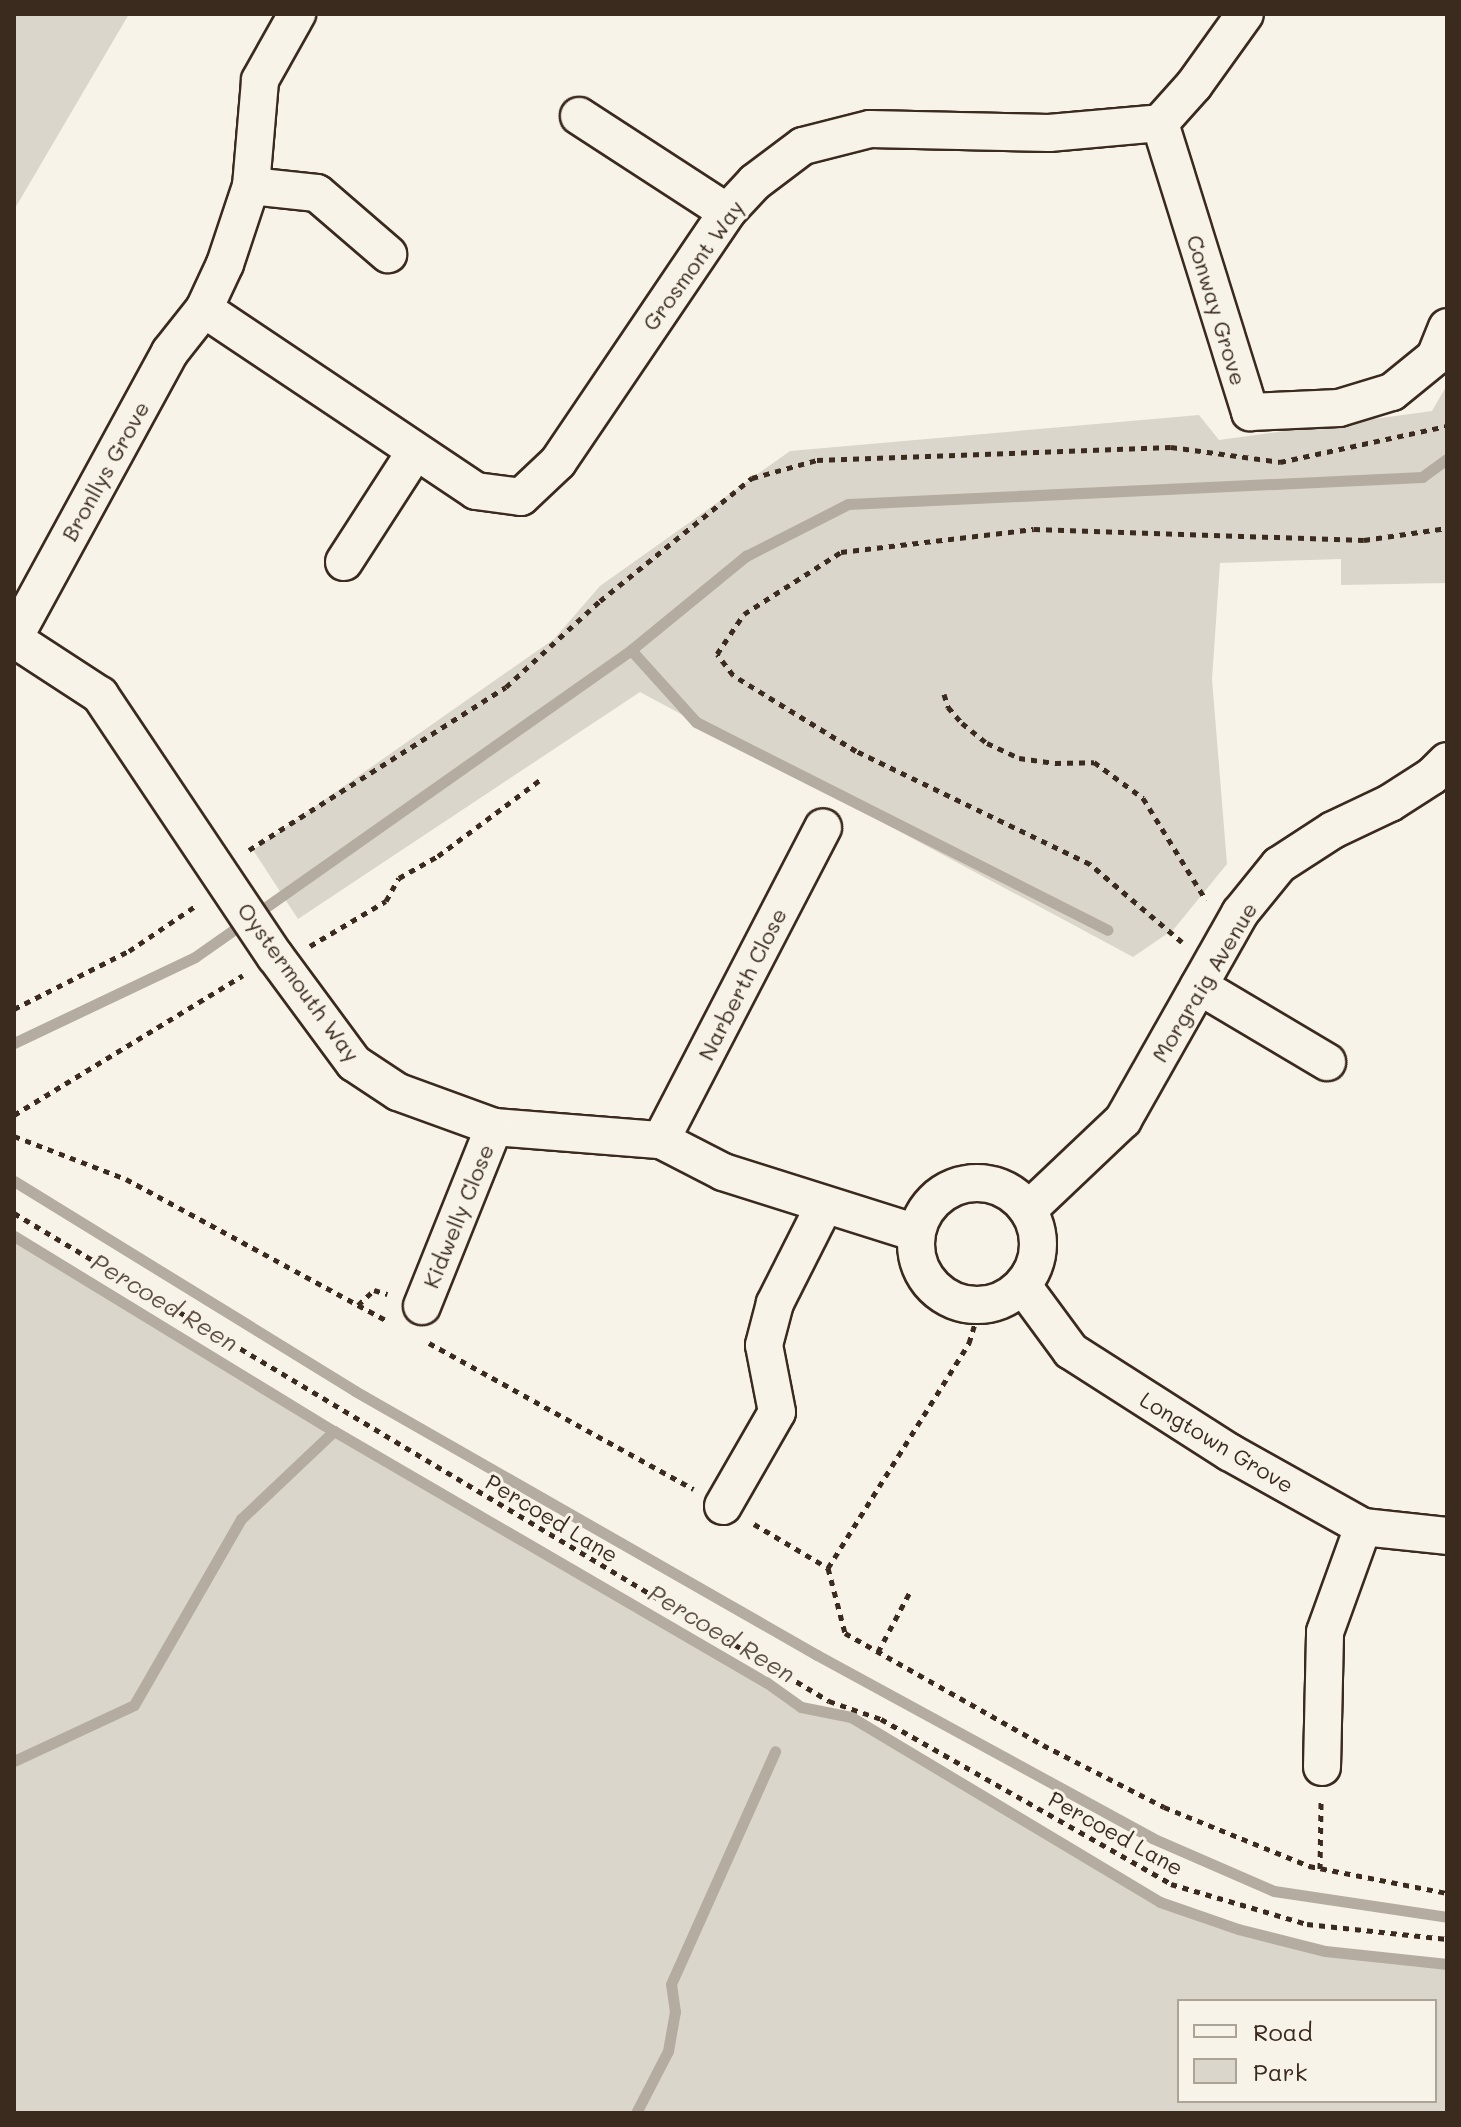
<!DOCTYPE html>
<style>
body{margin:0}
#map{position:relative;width:1461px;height:2127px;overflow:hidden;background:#f7f3e8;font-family:Mali,sans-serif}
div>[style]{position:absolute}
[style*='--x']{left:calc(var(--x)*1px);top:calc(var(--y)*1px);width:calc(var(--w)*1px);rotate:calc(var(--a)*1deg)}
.green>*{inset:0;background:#dbd6cb}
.stream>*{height:11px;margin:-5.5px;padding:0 5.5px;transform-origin:5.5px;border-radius:5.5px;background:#b4aca0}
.path>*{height:5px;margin-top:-2.5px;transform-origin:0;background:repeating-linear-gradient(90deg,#3b2a1e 0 6px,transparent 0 12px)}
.roads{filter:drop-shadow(2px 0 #3b2a1e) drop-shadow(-2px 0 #3b2a1e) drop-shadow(0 2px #3b2a1e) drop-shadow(0 -2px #3b2a1e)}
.minor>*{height:36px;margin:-18px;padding:0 18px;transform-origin:18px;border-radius:18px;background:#f7f3e8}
.minor>.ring{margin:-18px;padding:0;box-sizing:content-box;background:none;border:36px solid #f7f3e8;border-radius:50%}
span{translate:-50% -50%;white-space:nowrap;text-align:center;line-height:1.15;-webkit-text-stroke:6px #f7f3e8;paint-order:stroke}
.street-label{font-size:22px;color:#3b2a1e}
.water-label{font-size:24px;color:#5f5145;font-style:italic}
.frame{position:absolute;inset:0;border:16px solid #3b2a1e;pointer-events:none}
.legend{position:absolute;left:1177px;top:1999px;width:260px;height:104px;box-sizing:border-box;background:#f7f3e8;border:2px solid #aca397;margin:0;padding:10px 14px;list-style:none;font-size:24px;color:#3b2a1e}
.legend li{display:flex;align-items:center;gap:16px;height:40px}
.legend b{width:40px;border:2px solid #aca397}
</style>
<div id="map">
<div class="green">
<i style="clip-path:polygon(14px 14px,129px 14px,14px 210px)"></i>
<i style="clip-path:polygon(1447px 385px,1447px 583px,1341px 585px,1341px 559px,1220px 563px,1212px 679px,1227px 864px,1174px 929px,1133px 957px,640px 692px,298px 919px,253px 850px,554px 639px,600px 586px,790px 451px,1199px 415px,1219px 440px,1432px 411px)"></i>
<i style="clip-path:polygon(evenodd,14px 1236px,334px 1431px,766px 1682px,801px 1707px,851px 1717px,1160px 1902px,1238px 1929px,1325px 1951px,1447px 1964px,1447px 2113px,14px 2113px,14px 1236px,1435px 2001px,1435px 2101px,1179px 2101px,1179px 2001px,1435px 2001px)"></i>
</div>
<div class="stream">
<i style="--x:631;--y:650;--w:97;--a:47.9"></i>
<i style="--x:696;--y:722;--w:461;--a:26.8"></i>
<i style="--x:14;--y:1043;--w:200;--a:-25.4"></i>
<i style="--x:195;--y:957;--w:533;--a:-35.15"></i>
<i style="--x:631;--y:650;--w:149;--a:-39.3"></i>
<i style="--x:746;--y:556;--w:114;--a:-27"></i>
<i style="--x:848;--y:504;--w:575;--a:-2.69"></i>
<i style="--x:1422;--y:477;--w:31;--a:-36"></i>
<i style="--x:14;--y:1181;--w:400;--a:31.6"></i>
<i style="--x:355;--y:1391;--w:532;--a:29.74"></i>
<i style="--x:817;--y:1655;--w:382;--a:28.6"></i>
<i style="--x:1152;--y:1838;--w:133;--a:23.5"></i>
<i style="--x:1274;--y:1891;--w:175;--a:8.5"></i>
<i style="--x:14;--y:1236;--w:375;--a:31.4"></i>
<i style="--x:334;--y:1431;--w:500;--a:30.2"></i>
<i style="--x:766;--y:1682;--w:43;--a:35.5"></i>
<i style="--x:801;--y:1707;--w:51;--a:11.3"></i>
<i style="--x:851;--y:1717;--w:360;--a:30.9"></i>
<i style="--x:1160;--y:1902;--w:83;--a:19.1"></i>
<i style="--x:1238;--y:1929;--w:90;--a:14.2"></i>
<i style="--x:1325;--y:1951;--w:123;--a:6.1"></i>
<i style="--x:14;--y:1761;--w:132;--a:-25"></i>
<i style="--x:134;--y:1705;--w:215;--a:-60.1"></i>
<i style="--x:241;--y:1519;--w:128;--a:-43.4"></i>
<i style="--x:636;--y:2113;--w:70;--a:-62.7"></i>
<i style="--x:668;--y:2051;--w:40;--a:-80"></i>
<i style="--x:675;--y:2012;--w:28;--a:-98"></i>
<i style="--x:671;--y:1984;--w:255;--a:-65.9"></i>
</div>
<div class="path">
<i style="--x:944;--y:694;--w:14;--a:73"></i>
<i style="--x:948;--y:707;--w:21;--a:49"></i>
<i style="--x:962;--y:723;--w:32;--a:39"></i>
<i style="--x:987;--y:743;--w:35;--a:25"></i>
<i style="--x:1019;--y:758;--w:36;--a:8"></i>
<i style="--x:1055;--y:763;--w:39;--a:-1"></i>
<i style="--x:1094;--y:762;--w:61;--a:36.3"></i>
<i style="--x:1143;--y:798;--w:120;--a:58.3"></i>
<i style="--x:249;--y:850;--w:304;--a:-32.4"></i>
<i style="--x:506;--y:687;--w:127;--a:-42.5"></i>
<i style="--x:600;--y:601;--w:196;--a:-39"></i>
<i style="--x:752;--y:478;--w:67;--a:-15.5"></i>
<i style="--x:817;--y:460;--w:354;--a:-2.1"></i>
<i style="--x:1171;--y:447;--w:110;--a:7.8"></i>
<i style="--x:1280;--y:462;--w:171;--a:-12.2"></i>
<i style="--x:1182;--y:942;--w:121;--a:-139.7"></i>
<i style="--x:1090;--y:864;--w:260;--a:-154.2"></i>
<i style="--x:856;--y:751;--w:145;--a:-148.3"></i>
<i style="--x:733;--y:675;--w:26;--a:-127"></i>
<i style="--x:717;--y:654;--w:48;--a:-56"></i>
<i style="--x:744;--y:614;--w:115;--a:-32.6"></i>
<i style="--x:841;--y:552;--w:194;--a:-6.8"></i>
<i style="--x:1034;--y:529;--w:330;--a:1.9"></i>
<i style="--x:1364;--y:540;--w:84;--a:-8.2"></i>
<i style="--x:310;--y:946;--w:88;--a:-30.6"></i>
<i style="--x:386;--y:901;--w:26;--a:-61"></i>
<i style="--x:399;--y:878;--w:45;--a:-29.4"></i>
<i style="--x:438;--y:856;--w:127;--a:-36.7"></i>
<i style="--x:14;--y:1009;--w:129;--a:-26.8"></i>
<i style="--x:129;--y:951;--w:82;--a:-34.1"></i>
<i style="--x:14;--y:1115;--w:268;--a:-31.4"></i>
<i style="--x:14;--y:1136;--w:120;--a:21"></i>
<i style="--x:126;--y:1179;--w:298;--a:28.5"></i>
<i style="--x:14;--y:1213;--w:950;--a:30.91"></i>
<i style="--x:829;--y:1701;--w:55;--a:19.1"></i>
<i style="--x:881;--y:1719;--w:334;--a:29.6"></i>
<i style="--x:1171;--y:1884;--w:142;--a:16.4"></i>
<i style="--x:1307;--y:1924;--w:141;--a:6.1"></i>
<i style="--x:358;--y:1305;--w:22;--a:-43"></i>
<i style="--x:374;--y:1290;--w:14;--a:17"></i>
<i style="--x:429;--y:1343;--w:302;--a:28.9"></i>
<i style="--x:754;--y:1524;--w:86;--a:30.7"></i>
<i style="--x:828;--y:1568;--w:266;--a:-57.9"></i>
<i style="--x:969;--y:1343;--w:39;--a:-73"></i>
<i style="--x:828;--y:1568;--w:67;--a:75.3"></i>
<i style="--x:845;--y:1633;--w:227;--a:29.5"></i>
<i style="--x:1043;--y:1745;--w:136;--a:27.1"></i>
<i style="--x:1164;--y:1807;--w:157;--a:22.1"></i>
<i style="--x:1309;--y:1866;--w:141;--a:11.1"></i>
<i style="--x:878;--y:1652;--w:70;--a:-62"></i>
<i style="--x:1320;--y:1869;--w:67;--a:-89.1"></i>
</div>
<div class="roads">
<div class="minor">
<i style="--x:579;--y:116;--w:176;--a:33"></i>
<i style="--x:1160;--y:123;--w:303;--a:72.7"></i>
<i style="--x:1250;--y:412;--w:89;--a:-2.6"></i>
<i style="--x:1339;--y:408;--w:55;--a:-16.8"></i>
<i style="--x:1392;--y:392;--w:55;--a:-39.1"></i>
<i style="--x:1435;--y:357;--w:32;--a:-68"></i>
<i style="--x:251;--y:186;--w:66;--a:6.1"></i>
<i style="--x:317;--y:193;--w:94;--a:40.7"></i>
<i style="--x:204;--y:309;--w:327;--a:33.8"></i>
<i style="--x:476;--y:491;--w:45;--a:7.6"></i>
<i style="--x:521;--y:497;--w:51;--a:-43.4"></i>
<i style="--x:558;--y:462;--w:302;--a:-55.9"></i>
<i style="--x:727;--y:212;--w:41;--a:-47"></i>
<i style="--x:755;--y:182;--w:60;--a:-36.9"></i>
<i style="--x:803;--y:146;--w:69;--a:-14.2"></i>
<i style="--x:870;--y:129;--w:179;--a:1.3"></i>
<i style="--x:1049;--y:133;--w:111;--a:-5.1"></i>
<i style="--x:1160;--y:123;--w:51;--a:-48.2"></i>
<i style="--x:1194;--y:85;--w:87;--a:-54.3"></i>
<i style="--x:344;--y:562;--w:131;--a:-57.2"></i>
<i style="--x:14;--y:638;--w:326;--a:-61.4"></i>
<i style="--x:170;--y:352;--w:55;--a:-51.7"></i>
<i style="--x:204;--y:309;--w:50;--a:-65"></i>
<i style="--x:225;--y:264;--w:82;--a:-71.6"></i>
<i style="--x:251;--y:186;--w:106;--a:-85.1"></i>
<i style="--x:260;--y:80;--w:76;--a:-60.7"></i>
<i style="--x:14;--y:639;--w:103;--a:33.1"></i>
<i style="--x:100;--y:695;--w:314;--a:56.2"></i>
<i style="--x:275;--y:956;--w:133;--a:53.6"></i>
<i style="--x:354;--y:1063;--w:53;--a:33.4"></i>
<i style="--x:398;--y:1092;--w:102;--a:20"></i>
<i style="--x:494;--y:1127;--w:168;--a:4.5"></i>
<i style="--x:661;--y:1140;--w:70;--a:27.3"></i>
<i style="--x:723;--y:1172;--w:202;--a:17.5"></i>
<i style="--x:1199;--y:986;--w:149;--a:30.7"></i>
<i style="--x:661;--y:1140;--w:352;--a:-62.6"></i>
<i class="ring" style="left:916px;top:1183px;width:86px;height:86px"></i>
<i style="--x:1028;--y:1210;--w:131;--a:-43.5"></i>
<i style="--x:1123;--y:1120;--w:238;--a:-60.5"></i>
<i style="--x:1240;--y:913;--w:62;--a:-50.9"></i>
<i style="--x:1279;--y:865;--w:64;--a:-32.9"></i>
<i style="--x:1333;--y:830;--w:63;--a:-25.3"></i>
<i style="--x:1390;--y:803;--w:50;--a:-32.7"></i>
<i style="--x:1432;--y:776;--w:21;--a:-45"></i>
<i style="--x:1023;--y:1286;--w:81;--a:53.6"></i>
<i style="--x:1071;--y:1351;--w:188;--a:32.6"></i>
<i style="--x:1229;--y:1452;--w:154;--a:29.2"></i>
<i style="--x:1363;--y:1527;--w:84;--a:6.1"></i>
<i style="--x:422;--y:1306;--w:193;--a:-68.1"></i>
<i style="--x:723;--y:1506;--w:108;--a:-60.1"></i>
<i style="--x:777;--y:1412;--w:68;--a:-101"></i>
<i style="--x:764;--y:1345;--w:43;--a:-75.3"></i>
<i style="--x:775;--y:1303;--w:109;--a:-63.2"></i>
<i style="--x:1322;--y:1767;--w:135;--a:-88.7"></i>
<i style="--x:1325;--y:1632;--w:112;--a:-70.1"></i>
</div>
</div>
<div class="street-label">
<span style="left:693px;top:265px;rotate:-54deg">Grosmont Way</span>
<span style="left:1217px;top:310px;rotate:73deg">Conway Grove</span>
<span style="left:105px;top:471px;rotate:-61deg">Bronllys Grove</span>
<span style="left:299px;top:982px;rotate:54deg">Oystermouth Way</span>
<span style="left:1204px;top:982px;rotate:-59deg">Morgraig Avenue</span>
<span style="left:742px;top:984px;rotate:-63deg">Narberth Close</span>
<span style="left:458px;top:1216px;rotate:-68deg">Kidwelly Close</span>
<span style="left:1217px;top:1442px;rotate:31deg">Longtown Grove</span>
<span style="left:552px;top:1518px;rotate:31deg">Percoed Lane</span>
<span style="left:1116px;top:1833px;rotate:29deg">Percoed Lane</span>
</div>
<div class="water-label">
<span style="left:165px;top:1302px;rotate:31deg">Percoed Reen</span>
<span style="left:722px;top:1633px;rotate:31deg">Percoed Reen</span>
</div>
<div class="frame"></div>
<ul class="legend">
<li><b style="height:10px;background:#f7f3e8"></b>Road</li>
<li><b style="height:22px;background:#dbd6cb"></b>Park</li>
</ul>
</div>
